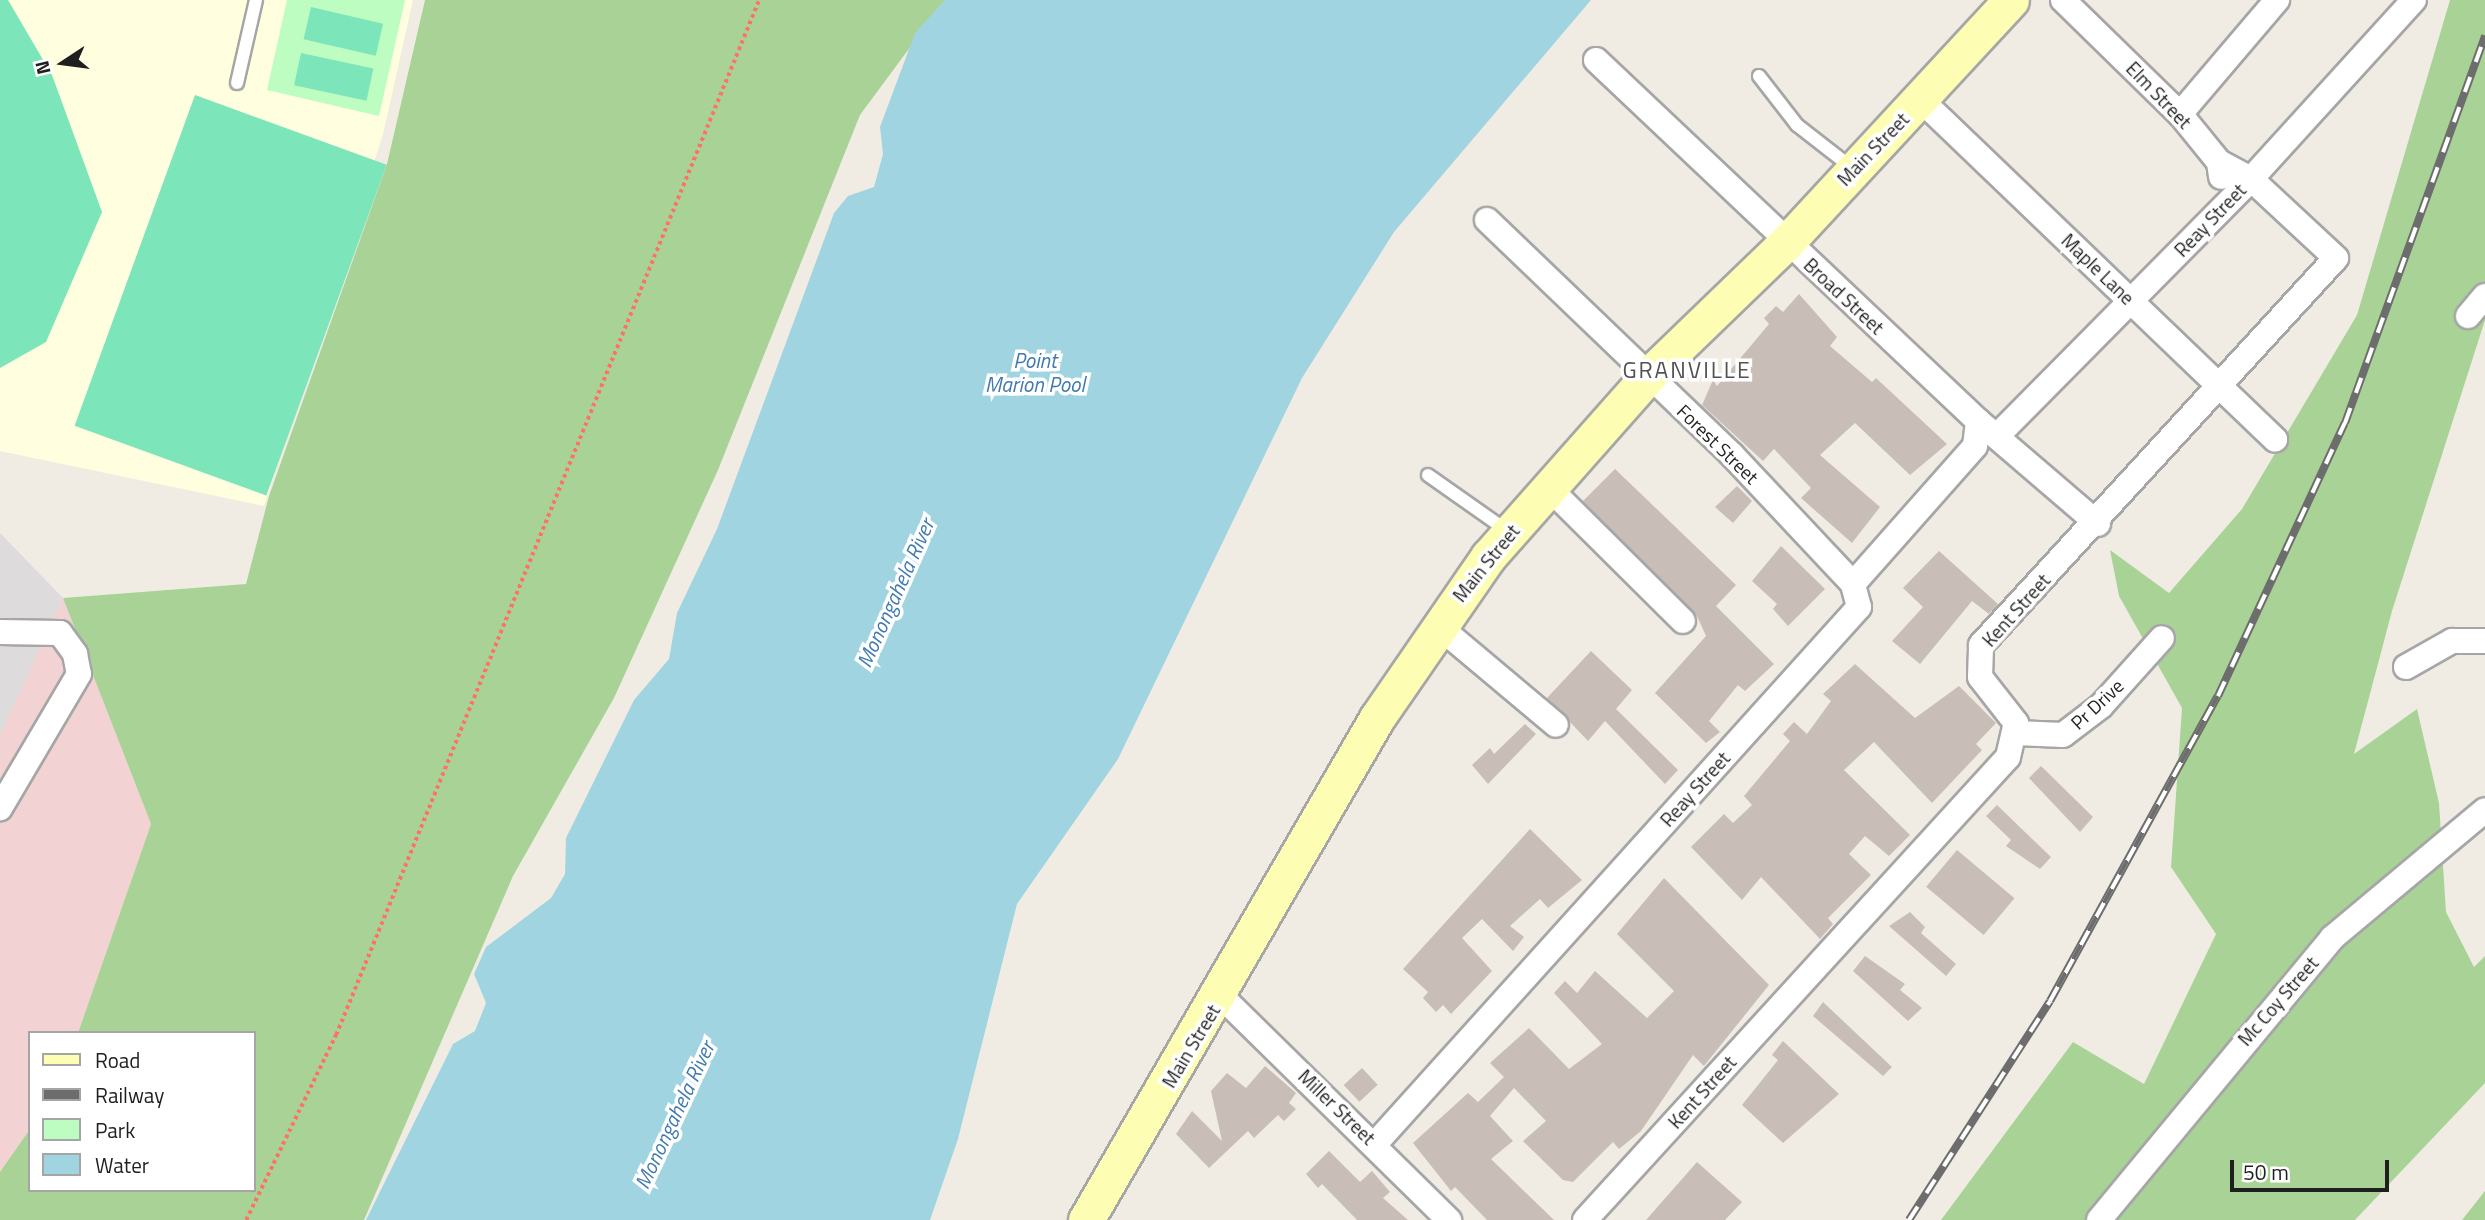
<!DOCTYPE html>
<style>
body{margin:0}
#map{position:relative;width:2485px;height:1220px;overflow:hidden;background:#f0ece4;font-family:"Titillium Web",sans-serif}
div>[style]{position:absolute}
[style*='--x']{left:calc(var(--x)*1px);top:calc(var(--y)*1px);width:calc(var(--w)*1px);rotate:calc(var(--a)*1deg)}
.residential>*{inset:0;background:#dddbdb}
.commercial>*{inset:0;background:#f2d2d2}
.education>*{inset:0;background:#fffede}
.forest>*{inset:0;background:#a9d396}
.park>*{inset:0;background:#befdc1}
.pitch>*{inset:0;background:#7ce5b9;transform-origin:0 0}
.water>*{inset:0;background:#a1d4e1}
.building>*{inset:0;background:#c8beb7;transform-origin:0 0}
.path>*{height:3.5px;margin-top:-1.75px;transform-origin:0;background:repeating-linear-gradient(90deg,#ff7166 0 3.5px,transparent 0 7px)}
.roads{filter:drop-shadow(2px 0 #a6a6a6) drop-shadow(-2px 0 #a6a6a6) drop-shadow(0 2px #a6a6a6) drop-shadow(0 -2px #a6a6a6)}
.lane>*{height:12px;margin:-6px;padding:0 6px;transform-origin:6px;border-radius:6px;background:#fff}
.street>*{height:24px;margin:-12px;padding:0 12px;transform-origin:12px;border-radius:12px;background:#fff}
.secondary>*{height:35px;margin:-17.5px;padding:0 17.5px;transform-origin:17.5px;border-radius:17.5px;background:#fdfeb4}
.rail>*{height:8px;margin-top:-4px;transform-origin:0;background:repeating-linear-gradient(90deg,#fff 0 16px,#6d6d6d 0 32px);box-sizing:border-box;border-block:2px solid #6d6d6d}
span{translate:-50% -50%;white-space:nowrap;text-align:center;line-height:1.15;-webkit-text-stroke:7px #fff;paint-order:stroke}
.street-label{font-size:19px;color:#1f1f1f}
.water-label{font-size:21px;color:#407aae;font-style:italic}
.quarter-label{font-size:23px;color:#525252;letter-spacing:2px}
.legend{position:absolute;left:28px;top:1031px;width:228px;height:161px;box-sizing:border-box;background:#fff;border:2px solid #a5a5a5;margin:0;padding:9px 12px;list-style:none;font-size:21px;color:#1f1f1f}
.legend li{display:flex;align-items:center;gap:14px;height:35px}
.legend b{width:35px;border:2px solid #a5a5a5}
.north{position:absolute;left:28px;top:28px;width:70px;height:70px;-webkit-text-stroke:5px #fff;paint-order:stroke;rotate:257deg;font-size:19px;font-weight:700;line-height:28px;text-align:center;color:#1f1f1f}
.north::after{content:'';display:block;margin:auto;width:24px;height:32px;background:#1f1f1f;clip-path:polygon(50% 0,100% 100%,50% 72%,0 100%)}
.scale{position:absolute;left:2230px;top:1160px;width:159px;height:32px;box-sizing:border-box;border:4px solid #1f1f1f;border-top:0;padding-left:9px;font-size:21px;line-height:24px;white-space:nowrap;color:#1f1f1f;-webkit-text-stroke:5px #fff;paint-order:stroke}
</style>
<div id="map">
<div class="residential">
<i style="clip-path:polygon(0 533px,63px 598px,0 736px)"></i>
</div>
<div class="commercial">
<i style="clip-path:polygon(63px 598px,151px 824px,78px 1033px,30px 1033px,30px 1129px,0 1172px,0 736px)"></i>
</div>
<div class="education">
<i style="clip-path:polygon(0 0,413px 0,383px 134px,264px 506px,0 451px)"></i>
</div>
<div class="forest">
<i style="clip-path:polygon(425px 0,945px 0,860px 115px,718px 470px,614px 698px,513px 876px,364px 1220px,0 1220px,0 1172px,30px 1129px,30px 1190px,254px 1190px,254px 1033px,78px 1033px,151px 824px,63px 598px,246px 584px,269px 496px,387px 164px)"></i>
<i style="clip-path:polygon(2450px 0,2485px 0,2485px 320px,2392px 611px,2354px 754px,2417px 709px,2439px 803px,2446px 912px,2474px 967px,2485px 956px,2485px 1083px,2355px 1220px,1941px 1220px,2073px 1042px,2144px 1084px,2216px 934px,2171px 867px,2182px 708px,2119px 596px,2110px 550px,2169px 593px,2242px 509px,2357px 315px)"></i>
<i style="clip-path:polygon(2485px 1191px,2485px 1220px,2462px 1220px)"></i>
</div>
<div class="park">
<i style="clip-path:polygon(287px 0,405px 0,379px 116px,267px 90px)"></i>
</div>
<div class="pitch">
<i style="clip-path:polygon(0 0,8px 0,52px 75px,102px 212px,46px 342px,0 368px)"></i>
<i style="left:311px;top:7px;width:74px;height:33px;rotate:13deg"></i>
<i style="left:301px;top:53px;width:74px;height:33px;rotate:12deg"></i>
<i style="left:195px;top:95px;width:204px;height:352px;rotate:20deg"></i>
</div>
<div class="water">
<i style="clip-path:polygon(945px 0,1591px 0,1394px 232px,1302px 378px,1118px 759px,1017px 904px,958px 1139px,930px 1220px,366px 1220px,453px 1044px,475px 1031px,486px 1003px,474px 974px,486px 947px,551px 898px,565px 874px,566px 838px,634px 700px,669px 659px,677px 613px,717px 529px,834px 213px,848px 196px,874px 187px,883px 154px,880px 127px,915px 33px)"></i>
</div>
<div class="building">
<i style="clip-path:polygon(1799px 294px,1837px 337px,1830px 346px,1872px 382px,1876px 378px,1947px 444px,1910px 475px,1855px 423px,1820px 455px,1880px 507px,1852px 543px,1801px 498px,1811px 488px,1774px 449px,1763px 461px,1702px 405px,1713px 380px,1717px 386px,1769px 324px,1764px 318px,1776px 306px,1783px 312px)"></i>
<i style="clip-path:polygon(1615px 469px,1736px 585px,1716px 606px,1774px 664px,1745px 691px,1738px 685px,1709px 721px,1720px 732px,1706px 743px,1655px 693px,1706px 636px,1697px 616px,1583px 501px)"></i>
<i style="clip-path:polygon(1737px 486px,1752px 501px,1733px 523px,1715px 507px)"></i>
<i style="clip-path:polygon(1781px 546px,1825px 589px,1788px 626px,1773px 609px,1777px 604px,1752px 581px)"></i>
<i style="clip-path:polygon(1939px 551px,1998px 604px,1989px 614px,1972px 601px,1920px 664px,1892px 641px,1923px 607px,1903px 588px)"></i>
<i style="clip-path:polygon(1591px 651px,1632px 690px,1616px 709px,1678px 770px,1665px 784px,1605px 721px,1588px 741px,1547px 698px)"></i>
<i style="clip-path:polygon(1855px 664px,1915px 718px,1959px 686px,1996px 723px,1976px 744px,1982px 750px,1932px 803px,1874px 742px,1844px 770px,1910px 835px,1889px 856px,1865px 836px,1849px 854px,1871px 875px,1828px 918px,1833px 924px,1820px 939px,1761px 877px,1742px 900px,1691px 847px,1724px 814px,1733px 823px,1752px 805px,1744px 796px,1790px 741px,1783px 734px,1794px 722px,1807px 734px,1831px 701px,1823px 694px)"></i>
<i style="clip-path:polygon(1525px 724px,1536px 734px,1488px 784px,1472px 765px,1490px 748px,1494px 754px)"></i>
<i style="clip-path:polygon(2041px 766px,2093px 817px,2080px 832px,2029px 778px)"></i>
<i style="clip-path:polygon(1997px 805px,2051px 857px,2040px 869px,2006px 846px,2011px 840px,1986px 816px)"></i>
<i style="clip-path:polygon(1530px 829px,1582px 880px,1548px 908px,1540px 899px,1510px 926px,1524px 937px,1513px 951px,1482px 919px,1462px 938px,1492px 971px,1451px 1014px,1443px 1005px,1436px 1012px,1423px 998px,1428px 992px,1403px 969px)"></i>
<i style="left:1957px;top:850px;width:75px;height:48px;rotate:40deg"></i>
<i style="clip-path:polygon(1664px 878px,1769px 985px,1704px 1066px,1693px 1055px,1641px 1131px,1619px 1149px,1613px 1142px,1573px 1182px,1563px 1180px,1523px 1141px,1546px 1121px,1514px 1088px,1490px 1116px,1513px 1141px,1491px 1159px,1554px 1220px,1487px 1220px,1455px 1187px,1451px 1191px,1413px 1143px,1468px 1093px,1478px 1102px,1504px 1077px,1490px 1063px,1529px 1028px,1569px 1069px,1602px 1044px,1554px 993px,1565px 981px,1577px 993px,1595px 971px,1647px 1018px,1674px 991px,1617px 934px)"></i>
<i style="clip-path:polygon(1910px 912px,1925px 927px,1921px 933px,1956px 964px,1946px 976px,1889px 926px)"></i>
<i style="clip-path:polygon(1865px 956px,1905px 984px,1900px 990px,1922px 1008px,1908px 1021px,1853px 971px)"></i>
<i style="clip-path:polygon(1823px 1002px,1892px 1067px,1883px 1076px,1813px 1016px)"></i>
<i style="clip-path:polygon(1783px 1041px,1839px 1094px,1783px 1143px,1742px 1105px,1778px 1060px,1772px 1055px)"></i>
<i style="clip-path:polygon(1265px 1066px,1296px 1093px,1289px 1103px,1296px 1109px,1284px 1121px,1278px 1115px,1254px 1138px,1248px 1131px,1209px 1168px,1176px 1134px,1192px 1111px,1222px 1141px,1211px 1091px,1227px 1073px,1246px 1088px)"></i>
<i style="left:1362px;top:1068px;width:23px;height:25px;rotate:47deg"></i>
<i style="clip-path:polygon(1329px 1151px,1360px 1182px,1372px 1171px,1390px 1192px,1383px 1198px,1408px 1220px,1357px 1220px,1322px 1184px,1318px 1188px,1306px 1174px)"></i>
<i style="clip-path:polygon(1697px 1162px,1742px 1202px,1725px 1220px,1646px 1220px)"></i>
</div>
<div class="path">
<i style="--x:246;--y:1220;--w:206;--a:-64.1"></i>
<i style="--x:336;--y:1035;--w:1118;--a:-67.77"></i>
</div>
<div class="roads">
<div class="lane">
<i style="--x:1759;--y:76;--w:62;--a:52.2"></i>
<i style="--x:1797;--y:125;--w:70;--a:38"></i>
<i style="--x:237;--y:83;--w:85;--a:-77.1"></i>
<i style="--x:1428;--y:475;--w:95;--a:35.2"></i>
</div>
<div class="street">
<i style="--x:2063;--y:0;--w:163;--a:44.3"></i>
<i style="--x:2180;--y:114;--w:62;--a:50.9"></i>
<i style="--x:2219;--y:162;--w:15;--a:82"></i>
<i style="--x:1596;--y:60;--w:526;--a:43.38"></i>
<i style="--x:1978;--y:421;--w:158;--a:40.6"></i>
<i style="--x:1920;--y:99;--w:492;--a:43.8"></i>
<i style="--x:2180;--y:114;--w:150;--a:-49.6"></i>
<i style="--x:1487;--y:220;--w:339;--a:43.8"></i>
<i style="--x:1732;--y:455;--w:177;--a:46.8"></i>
<i style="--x:2468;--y:316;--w:26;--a:-50"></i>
<i style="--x:1999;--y:434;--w:359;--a:-45.3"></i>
<i style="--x:2251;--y:179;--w:242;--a:-47.7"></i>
<i style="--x:1548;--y:487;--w:190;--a:44.8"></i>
<i style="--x:1437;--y:625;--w:155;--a:40"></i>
<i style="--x:0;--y:632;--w:60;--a:1"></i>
<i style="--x:60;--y:633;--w:26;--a:54"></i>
<i style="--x:75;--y:654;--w:20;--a:79"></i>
<i style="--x:79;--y:674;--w:156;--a:120.5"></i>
<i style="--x:2406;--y:667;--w:53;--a:-29.5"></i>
<i style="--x:2452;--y:641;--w:33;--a:0"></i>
<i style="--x:2016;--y:733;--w:47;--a:2.4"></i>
<i style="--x:2063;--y:735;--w:48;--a:-37.3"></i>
<i style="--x:2101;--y:706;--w:91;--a:-48.1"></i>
<i style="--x:1221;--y:996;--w:320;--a:44.5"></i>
<i style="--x:1375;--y:1144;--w:723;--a:-47.97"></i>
<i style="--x:1859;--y:607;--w:24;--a:-105"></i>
<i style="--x:1853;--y:584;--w:184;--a:-48.5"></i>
<i style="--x:1975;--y:446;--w:25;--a:-83"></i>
<i style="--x:1585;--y:1220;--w:627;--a:-47.58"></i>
<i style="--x:2008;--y:757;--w:35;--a:-77"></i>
<i style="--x:2016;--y:723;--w:58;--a:-128"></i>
<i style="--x:1980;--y:677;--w:32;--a:-88"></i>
<i style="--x:1981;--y:645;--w:525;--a:-47.47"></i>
<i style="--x:2336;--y:258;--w:116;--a:-137.1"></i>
<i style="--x:2251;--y:179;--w:36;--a:-152"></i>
<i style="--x:2099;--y:1220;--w:366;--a:-50.4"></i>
<i style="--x:2332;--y:938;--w:199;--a:-39.9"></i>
</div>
<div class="secondary">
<i style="--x:1086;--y:1220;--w:580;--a:-59.9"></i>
<i style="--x:1377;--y:718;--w:196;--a:-55.4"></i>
<i style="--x:1488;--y:557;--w:240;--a:-48.5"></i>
<i style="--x:1647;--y:377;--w:193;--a:-44"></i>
<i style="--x:1786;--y:243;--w:331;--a:-47.2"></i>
</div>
</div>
<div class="rail">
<i style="--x:1909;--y:1220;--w:260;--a:-57.2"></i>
<i style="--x:2050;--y:1001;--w:348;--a:-61.2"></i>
<i style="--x:2218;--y:696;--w:301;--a:-65.1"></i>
<i style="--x:2345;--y:423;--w:412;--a:-70.1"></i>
</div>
<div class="street-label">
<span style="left:2159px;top:95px;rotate:46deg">Elm Street</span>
<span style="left:1873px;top:149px;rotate:-46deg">Main Street</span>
<span style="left:2210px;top:220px;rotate:-46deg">Reay Street</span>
<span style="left:2098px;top:269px;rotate:44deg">Maple Lane</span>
<span style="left:1844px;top:296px;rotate:43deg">Broad Street</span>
<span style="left:1718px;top:444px;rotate:44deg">Forest Street</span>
<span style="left:1486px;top:563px;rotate:-51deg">Main Street</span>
<span style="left:2016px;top:610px;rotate:-48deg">Kent Street</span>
<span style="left:2097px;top:704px;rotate:-43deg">Pr Drive</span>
<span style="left:1695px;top:789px;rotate:-48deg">Reay Street</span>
<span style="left:2278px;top:1001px;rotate:-49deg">Mc Coy Street</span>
<span style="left:1191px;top:1046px;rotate:-59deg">Main Street</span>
<span style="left:1702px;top:1092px;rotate:-48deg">Kent Street</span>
<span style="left:1337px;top:1107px;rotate:44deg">Miller Street</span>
</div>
<div class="water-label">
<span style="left:1035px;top:372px">Point<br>Marion Pool</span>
<span style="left:895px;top:593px;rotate:-66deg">Monongahela River</span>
<span style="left:674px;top:1115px;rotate:-65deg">Monongahela River</span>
</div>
<div class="quarter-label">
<span style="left:1687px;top:370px">GRANVILLE</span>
</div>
<ul class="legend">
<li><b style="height:9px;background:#fdfeb4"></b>Road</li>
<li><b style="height:9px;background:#6d6d6d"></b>Railway</li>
<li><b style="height:19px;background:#befdc1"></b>Park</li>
<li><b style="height:19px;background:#a1d4e1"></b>Water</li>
</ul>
<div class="north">N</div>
<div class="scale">50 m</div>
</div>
